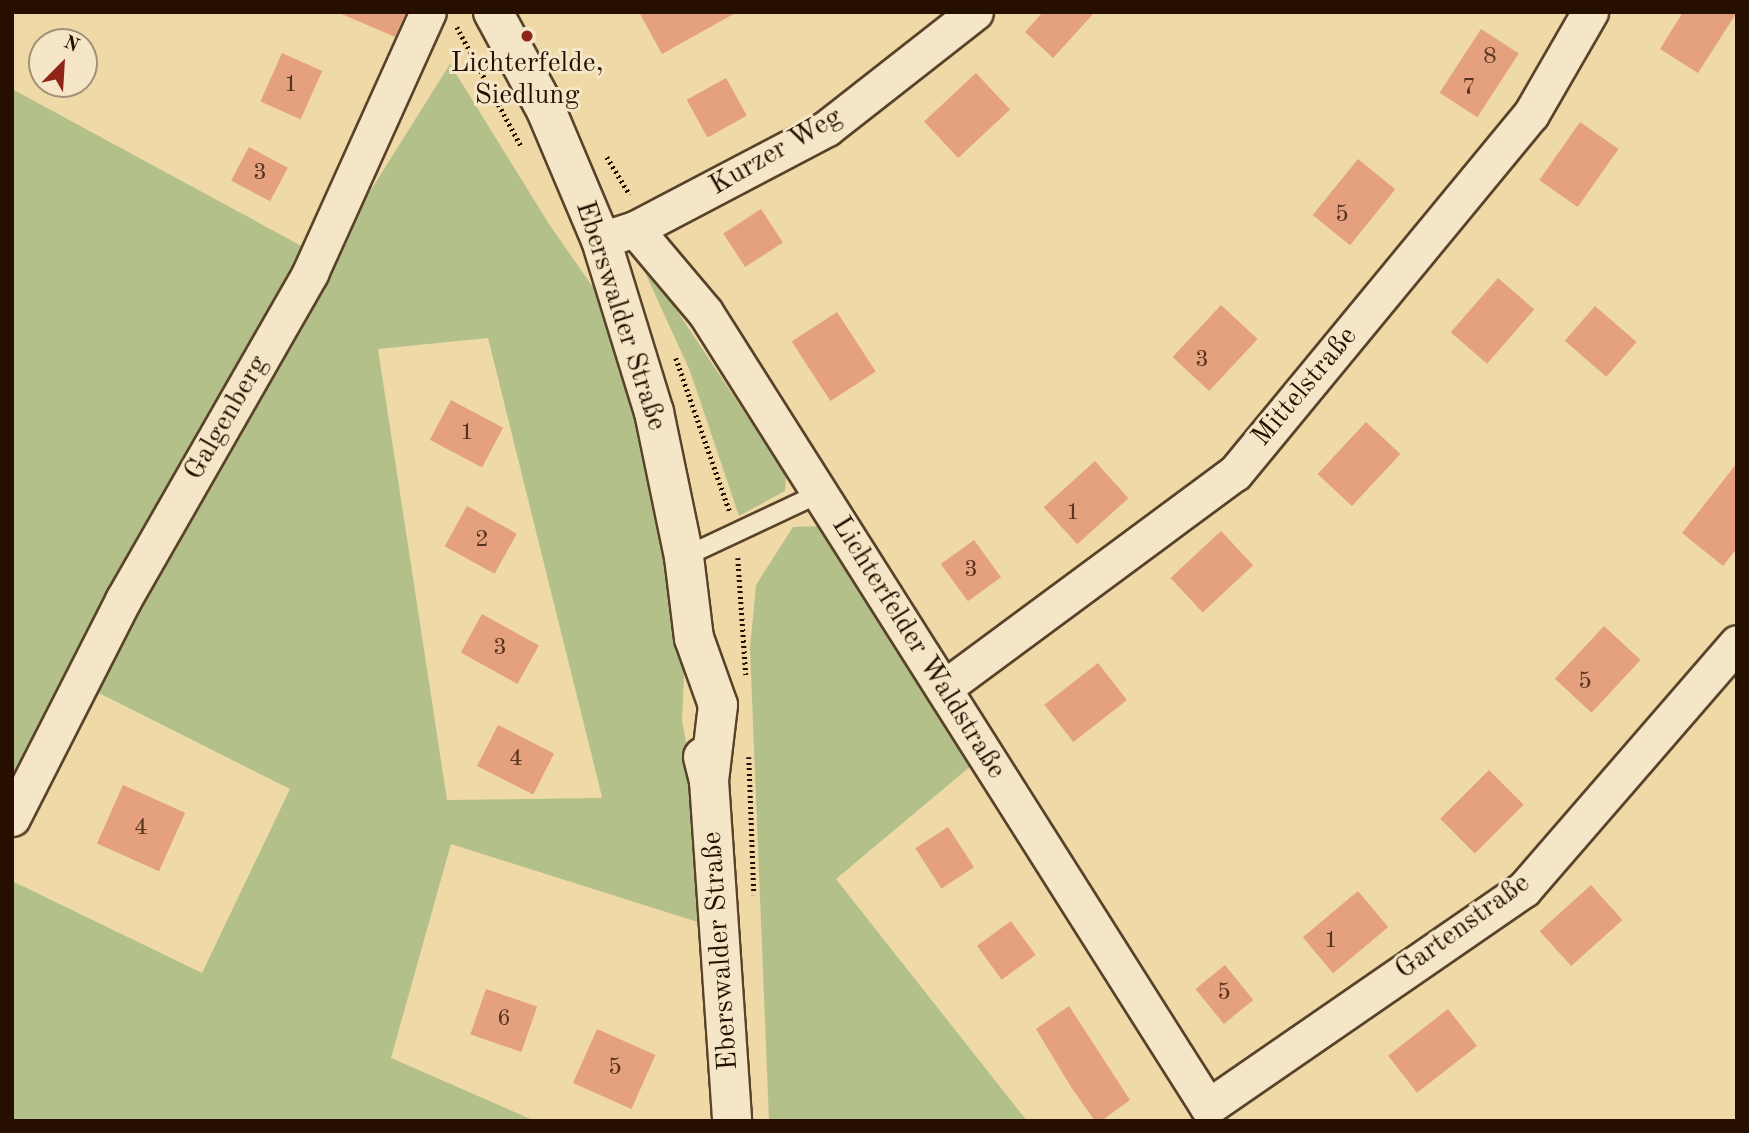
<!DOCTYPE html>
<meta charset="utf-8">
<style>
body{margin:0}
#map{position:relative;width:1749px;height:1133px;overflow:hidden;background:#eed9a7;font-family:"Old Standard TT",serif}
div>[style]{position:absolute}
[style*='--x']{left:calc(var(--x)*1px);top:calc(var(--y)*1px);width:calc(var(--w)*1px);rotate:calc(var(--a)*1deg)}
.green>*{inset:0;background:#b4c08a}
.building>*{inset:0;background:#e5a17e;transform-origin:0 0}
.path>*{height:4.5px;margin-top:-2.25px;transform-origin:0;background:repeating-linear-gradient(90deg,#270f00 0 2px,transparent 0 5.5px)}
.roads{filter:drop-shadow(2px 0 #59422a) drop-shadow(-2px 0 #59422a) drop-shadow(0 2px #59422a) drop-shadow(0 -2px #59422a)}
.lane>*{height:18px;margin:-9px;padding:0 9px;transform-origin:9px;border-radius:9px;background:#f4e6c6}
.street>*{height:35px;margin:-17.5px;padding:0 17.5px;transform-origin:17.5px;border-radius:17.5px;background:#f4e6c6}
.secondary>*{height:38px;margin:-19px;padding:0 19px;transform-origin:19px;border-radius:19px;background:#f4e6c6}
.dots>*{width:19px;height:19px;translate:-50% -50%;box-sizing:border-box;border:4px solid #f4e6c6;border-radius:50%}
span{translate:-50% -50%;white-space:nowrap;text-align:center;line-height:1.15;-webkit-text-stroke:6px #f4e6c6;paint-order:stroke}
.number-label{font-size:24px;color:#563420}
.number-label span{-webkit-text-stroke-width:0}
.poi-label{font-size:28px;color:#270f00}
.street-label{font-size:28px;color:#270f00}
.frame{position:absolute;inset:0;border:14px solid #270f00;pointer-events:none}
.north{position:absolute;left:28px;top:28px;width:70px;height:70px;box-sizing:border-box;background:#f4e6c6;border:2px solid #a29077;border-radius:50%;rotate:24deg;font-size:19px;font-weight:700;line-height:28px;text-align:center;color:#270f00}
.north::after{content:'';display:block;margin:auto;width:24px;height:32px;background:#8f2418;clip-path:polygon(50% 0,100% 100%,50% 72%,0 100%)}
</style>
<div id="map">
<div class="green">
<i style="clip-path:polygon(evenodd,450px 64px,549px 224px,611px 313px,633px 377px,685px 650px,682px 721px,696px 792px,704px 924px,451px 844px,391px 1058px,535px 1121px,12px 1121px,12px 881px,202px 973px,290px 789px,89px 688px,327px 260px,450px 64px,488px 338px,602px 797px,601px 798px,447px 800px,378px 349px,488px 338px)"></i>
<i style="clip-path:polygon(12px 89px,307px 249px,12px 798px)"></i>
<i style="clip-path:polygon(646px 264px,786px 475px,785px 491px,739px 516px,690px 371px,642px 266px)"></i>
<i style="clip-path:polygon(822px 526px,972px 765px,836px 879px,1027px 1121px,769px 1121px,750px 649px,756px 585px,793px 527px)"></i>
</div>
<div class="building">
<i style="clip-path:polygon(337px 12px,406px 12px,395px 37px)"></i>
<i style="clip-path:polygon(639px 12px,737px 12px,662px 54px)"></i>
<i style="clip-path:polygon(1043px 12px,1095px 12px,1053px 58px,1025px 32px)"></i>
<i style="clip-path:polygon(1683px 12px,1737px 12px,1698px 73px,1660px 49px)"></i>
<i style="left:1481px;top:29px;width:45px;height:76px;rotate:33deg"></i>
<i style="left:282px;top:53px;width:44px;height:53px;rotate:24deg"></i>
<i style="left:976px;top:73px;width:50px;height:71px;rotate:47deg"></i>
<i style="left:726px;top:78px;width:43px;height:45px;rotate:61deg"></i>
<i style="left:1580px;top:122px;width:47px;height:71px;rotate:35deg"></i>
<i style="left:249px;top:147px;width:44px;height:38px;rotate:28deg"></i>
<i style="left:1358px;top:159px;width:48px;height:72px;rotate:39deg"></i>
<i style="left:761px;top:209px;width:40px;height:45px;rotate:57deg"></i>
<i style="left:1498px;top:278px;width:48px;height:72px;rotate:41deg"></i>
<i style="left:1221px;top:305px;width:50px;height:71px;rotate:43deg"></i>
<i style="left:1595px;top:306px;width:55px;height:46px;rotate:41deg"></i>
<i style="left:837px;top:312px;width:71px;height:54px;rotate:57deg"></i>
<i style="left:451px;top:400px;width:59px;height:45px;rotate:28deg"></i>
<i style="left:1366px;top:422px;width:47px;height:71px;rotate:43deg"></i>
<i style="left:1095px;top:461px;width:50px;height:69px;rotate:48deg"></i>
<i style="clip-path:polygon(1737px 463px,1737px 548px,1723px 566px,1682px 533px)"></i>
<i style="left:467px;top:506px;width:57px;height:46px;rotate:29deg"></i>
<i style="left:1221px;top:531px;width:47px;height:69px;rotate:47deg"></i>
<i style="left:974px;top:540px;width:46px;height:41px;rotate:54deg"></i>
<i style="left:482px;top:614px;width:65px;height:44px;rotate:29deg"></i>
<i style="left:1604px;top:626px;width:50px;height:72px;rotate:43deg"></i>
<i style="left:1098px;top:663px;width:47px;height:68px;rotate:52deg"></i>
<i style="left:498px;top:725px;width:63px;height:46px;rotate:27deg"></i>
<i style="left:1489px;top:770px;width:49px;height:69px;rotate:45deg"></i>
<i style="left:123px;top:785px;width:68px;height:64px;rotate:24deg"></i>
<i style="left:948px;top:827px;width:48px;height:39px;rotate:57deg"></i>
<i style="left:1591px;top:885px;width:47px;height:69px;rotate:48deg"></i>
<i style="left:1358px;top:891px;width:47px;height:72px;rotate:50deg"></i>
<i style="left:1011px;top:921px;width:42px;height:42px;rotate:54deg"></i>
<i style="left:1225px;top:965px;width:45px;height:38px;rotate:51deg"></i>
<i style="left:486px;top:989px;width:54px;height:48px;rotate:19deg"></i>
<i style="clip-path:polygon(1069px 1006px,1130px 1100px,1101px 1121px,1095px 1121px,1071px 1087px,1036px 1029px)"></i>
<i style="left:1448px;top:1009px;width:47px;height:76px;rotate:52deg"></i>
<i style="left:597px;top:1029px;width:64px;height:59px;rotate:24deg"></i>
</div>
<div class="path">
<i style="--x:457;--y:27;--w:135;--a:61.7"></i>
<i style="--x:607;--y:157;--w:44;--a:58.8"></i>
<i style="--x:676;--y:358;--w:163;--a:70.7"></i>
<i style="--x:738;--y:558;--w:117;--a:86.1"></i>
<i style="--x:749;--y:757;--w:138;--a:87.9"></i>
</div>
<div class="roads">
<div class="lane">
<i style="--x:684;--y:557;--w:153;--a:-25.2"></i>
</div>
<div class="street">
<i style="--x:635;--y:229;--w:217;--a:-27.7"></i>
<i style="--x:827;--y:128;--w:188;--a:-38.1"></i>
<i style="--x:601;--y:240;--w:36;--a:-18"></i>
<i style="--x:635;--y:229;--w:109;--a:49.9"></i>
<i style="--x:705;--y:312;--w:941;--a:57.68"></i>
<i style="--x:1208;--y:1107;--w:384;--a:-34.6"></i>
<i style="--x:1524;--y:889;--w:325;--a:-49.1"></i>
<i style="--x:944;--y:688;--w:362;--a:-36.5"></i>
<i style="--x:1235;--y:473;--w:465;--a:-50.5"></i>
<i style="--x:1531;--y:114;--w:118;--a:-60"></i>
<i style="--x:12;--y:818;--w:245;--a:-63"></i>
<i style="--x:123;--y:600;--w:377;--a:-60.2"></i>
<i style="--x:310;--y:273;--w:286;--a:-65.7"></i>
</div>
<div class="secondary">
<i style="--x:493;--y:12;--w:111;--a:61.6"></i>
<i style="--x:546;--y:110;--w:141;--a:67.1"></i>
<i style="--x:601;--y:240;--w:180;--a:72.9"></i>
<i style="--x:654;--y:412;--w:148;--a:78.3"></i>
<i style="--x:684;--y:557;--w:82;--a:83"></i>
<i style="--x:694;--y:638;--w:71;--a:70.3"></i>
<i style="--x:718;--y:705;--w:77;--a:96.8"></i>
<i style="--x:703;--y:757;--w:25;--a:76"></i>
<i style="--x:709;--y:781;--w:341;--a:86.1"></i>
</div>
</div>
<div class="dots">
<i style="left:527px;top:36px;background:#8f2418"></i>
</div>
<div class="number-label">
<span style="left:1490px;top:58px">8</span>
<span style="left:291px;top:86px">1</span>
<span style="left:1469px;top:89px">7</span>
<span style="left:260px;top:174px">3</span>
<span style="left:1342px;top:216px">5</span>
<span style="left:1202px;top:361px">3</span>
<span style="left:467px;top:434px">1</span>
<span style="left:1073px;top:514px">1</span>
<span style="left:482px;top:541px">2</span>
<span style="left:971px;top:571px">3</span>
<span style="left:500px;top:649px">3</span>
<span style="left:1585px;top:683px">5</span>
<span style="left:516px;top:760px">4</span>
<span style="left:141px;top:829px">4</span>
<span style="left:1331px;top:942px">1</span>
<span style="left:1224px;top:994px">5</span>
<span style="left:504px;top:1020px">6</span>
<span style="left:615px;top:1069px">5</span>
</div>
<div class="poi-label">
<span style="left:527px;top:80px">Lichterfelde,<br>Siedlung</span>
</div>
<div class="street-label">
<span style="left:776px;top:152px;rotate:-30deg">Kurzer Weg</span>
<span style="left:620px;top:316px;rotate:72deg">Eberswalder Straße</span>
<span style="left:1305px;top:387px;rotate:-50deg">Mittelstraße</span>
<span style="left:227px;top:418px;rotate:-60deg">Galgenberg</span>
<span style="left:918px;top:648px;rotate:58deg">Lichterfelder Waldstraße</span>
<span style="left:1463px;top:927px;rotate:-36deg">Gartenstraße</span>
<span style="left:721px;top:951px;rotate:-94deg">Eberswalder Straße</span>
</div>
<div class="frame"></div>
<div class="north">N</div>
</div>
